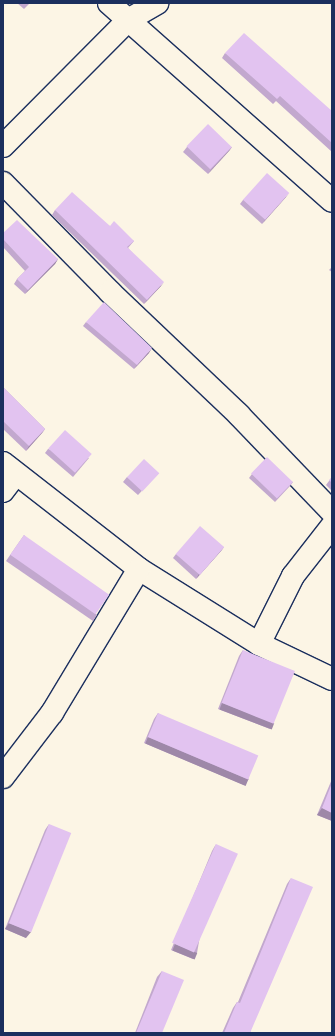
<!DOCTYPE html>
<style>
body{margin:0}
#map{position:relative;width:335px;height:1036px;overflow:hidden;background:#fcf5e5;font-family:Sriracha,sans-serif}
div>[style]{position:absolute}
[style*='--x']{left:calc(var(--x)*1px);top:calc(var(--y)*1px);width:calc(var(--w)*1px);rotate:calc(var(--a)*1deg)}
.roads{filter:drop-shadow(1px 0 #1b2f5e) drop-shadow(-1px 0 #1b2f5e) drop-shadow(0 1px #1b2f5e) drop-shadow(0 -1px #1b2f5e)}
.minor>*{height:22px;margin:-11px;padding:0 11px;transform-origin:11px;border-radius:11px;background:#fcf5e5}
.wall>*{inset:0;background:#c2a8ce}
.shaded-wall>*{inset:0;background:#9e88a8;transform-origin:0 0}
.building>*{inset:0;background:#e2c3f0;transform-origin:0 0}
span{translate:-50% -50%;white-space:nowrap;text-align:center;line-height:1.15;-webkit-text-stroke:3px #fcf5e5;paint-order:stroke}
.frame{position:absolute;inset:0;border:4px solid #1b2f5e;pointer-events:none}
</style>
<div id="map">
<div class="roads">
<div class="minor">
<i style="--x:109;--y:3;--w:298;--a:41.6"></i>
<i style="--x:3;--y:146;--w:177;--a:-45.2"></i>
<i style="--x:128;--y:20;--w:34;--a:-30"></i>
<i style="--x:3;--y:183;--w:153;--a:45.5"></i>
<i style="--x:110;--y:292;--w:178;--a:43.6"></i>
<i style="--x:239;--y:415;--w:134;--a:46.2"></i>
<i style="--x:3;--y:463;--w:172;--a:37.9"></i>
<i style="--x:139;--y:569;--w:142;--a:32"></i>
<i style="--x:259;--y:644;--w:81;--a:25.6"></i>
<i style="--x:3;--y:491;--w:20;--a:-53"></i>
<i style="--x:259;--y:644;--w:76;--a:-63.4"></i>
<i style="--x:293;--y:576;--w:63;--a:-52"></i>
<i style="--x:3;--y:777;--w:81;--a:-52.6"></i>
<i style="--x:52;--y:713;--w:168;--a:-58.9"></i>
</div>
</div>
<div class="wall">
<i style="clip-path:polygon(17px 3px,30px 3px,24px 9px)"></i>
<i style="clip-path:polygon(225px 53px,332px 111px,332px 152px,276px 101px,273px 104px,222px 58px)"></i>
<i style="clip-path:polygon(187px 147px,232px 147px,229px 151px,208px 174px,183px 152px)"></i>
<i style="clip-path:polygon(286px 197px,262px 224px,240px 204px,243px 200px)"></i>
<i style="clip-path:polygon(55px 210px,110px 226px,134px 241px,128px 248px,161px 286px,144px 304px,52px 215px)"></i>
<i style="clip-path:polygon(3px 233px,58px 259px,55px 264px,25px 294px,14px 284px,17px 279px,25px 271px,3px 247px)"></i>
<i style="clip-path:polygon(332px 267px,332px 272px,329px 270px)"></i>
<i style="clip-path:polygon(86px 322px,149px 353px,134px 369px,83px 326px)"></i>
<i style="clip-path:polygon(3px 387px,45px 429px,42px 433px,26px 451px,3px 429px)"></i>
<i style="clip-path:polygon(48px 449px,89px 458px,73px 477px,45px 453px)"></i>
<i style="clip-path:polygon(159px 473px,155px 477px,138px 495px,123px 482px,127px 477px)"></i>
<i style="clip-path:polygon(252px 474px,293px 482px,290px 486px,275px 502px,249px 478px)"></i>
<i style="clip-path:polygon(332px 477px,332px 491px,326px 485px)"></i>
<i style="clip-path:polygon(24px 535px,97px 615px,93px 621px,6px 561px)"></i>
<i style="clip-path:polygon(224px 547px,221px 551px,196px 579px,173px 558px,176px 554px)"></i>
<i style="clip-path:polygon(243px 650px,270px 729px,218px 709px,239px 656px)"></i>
<i style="clip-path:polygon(158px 713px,249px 779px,244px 785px,144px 743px,154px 719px)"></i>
<i style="clip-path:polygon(332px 779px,332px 821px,317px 815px)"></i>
<i style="clip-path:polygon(49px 824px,26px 938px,5px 929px,45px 830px)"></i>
<i style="clip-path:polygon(216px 844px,197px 953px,193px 959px,171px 950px,212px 851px)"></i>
<i style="clip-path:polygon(291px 878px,250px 1033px,222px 1033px,233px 1008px,237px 1002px,238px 1002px,287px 884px)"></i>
<i style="clip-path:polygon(162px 971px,162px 1033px,135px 1033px,157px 977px)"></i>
</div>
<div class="shaded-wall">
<i style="clip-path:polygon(232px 147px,229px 151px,208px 174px,211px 170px)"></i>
<i style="clip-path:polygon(289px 193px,286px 197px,262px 224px,265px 220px)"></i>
<i style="clip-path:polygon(58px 259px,55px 264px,25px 294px,28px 290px)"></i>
<i style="clip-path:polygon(164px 282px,161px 286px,144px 304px,147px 300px)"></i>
<i style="clip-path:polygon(152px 348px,149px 353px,134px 369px,137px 365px)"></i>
<i style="clip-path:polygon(45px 429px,42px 433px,26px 451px,29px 446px)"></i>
<i style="clip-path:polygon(224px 547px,221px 551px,196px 579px,199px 574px)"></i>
<i style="left:222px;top:703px;width:56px;height:7px;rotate:21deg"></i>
<i style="left:148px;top:737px;width:109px;height:7px;rotate:23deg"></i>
<i style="clip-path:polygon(322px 808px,332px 813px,332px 821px,317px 815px)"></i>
<i style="clip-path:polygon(9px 923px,31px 932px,26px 938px,5px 929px)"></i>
<i style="left:175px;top:944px;width:24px;height:7px;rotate:22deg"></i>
</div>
<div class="building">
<i style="clip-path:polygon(244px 33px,332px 111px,332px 143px,280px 96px,277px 99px,225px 53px)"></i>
<i style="left:208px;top:124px;width:33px;height:31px;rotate:44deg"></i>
<i style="left:267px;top:173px;width:30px;height:36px;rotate:42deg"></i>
<i style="clip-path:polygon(72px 192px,110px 226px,114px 221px,134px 241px,127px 247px,164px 282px,147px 300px,55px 210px)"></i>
<i style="clip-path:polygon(17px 220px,58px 259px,28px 290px,17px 279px,29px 267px,3px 239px,3px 233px)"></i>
<i style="clip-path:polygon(104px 302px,152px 348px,137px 365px,86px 322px)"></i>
<i style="clip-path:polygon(3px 387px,45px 429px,29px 446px,3px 421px)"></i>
<i style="left:65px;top:430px;width:36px;height:25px;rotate:42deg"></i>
<i style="left:267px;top:457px;width:36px;height:23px;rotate:44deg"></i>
<i style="left:144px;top:459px;width:21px;height:25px;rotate:43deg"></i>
<i style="clip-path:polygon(332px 477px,332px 483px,329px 480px)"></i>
<i style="left:200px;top:526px;width:32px;height:37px;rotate:41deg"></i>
<i style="left:24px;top:535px;width:104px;height:24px;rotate:35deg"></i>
<i style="left:243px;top:650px;width:56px;height:57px;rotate:22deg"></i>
<i style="left:158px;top:713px;width:109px;height:26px;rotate:23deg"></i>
<i style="clip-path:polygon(332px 783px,332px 813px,322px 808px)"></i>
<i style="left:49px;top:824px;width:24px;height:107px;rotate:22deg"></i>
<i style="left:216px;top:844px;width:24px;height:108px;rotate:24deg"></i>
<i style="clip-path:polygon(291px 878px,313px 887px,250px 1033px,224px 1033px,237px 1002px,240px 1003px)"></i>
<i style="clip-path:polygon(162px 971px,184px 980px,162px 1033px,136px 1033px)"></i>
</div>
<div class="frame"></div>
</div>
